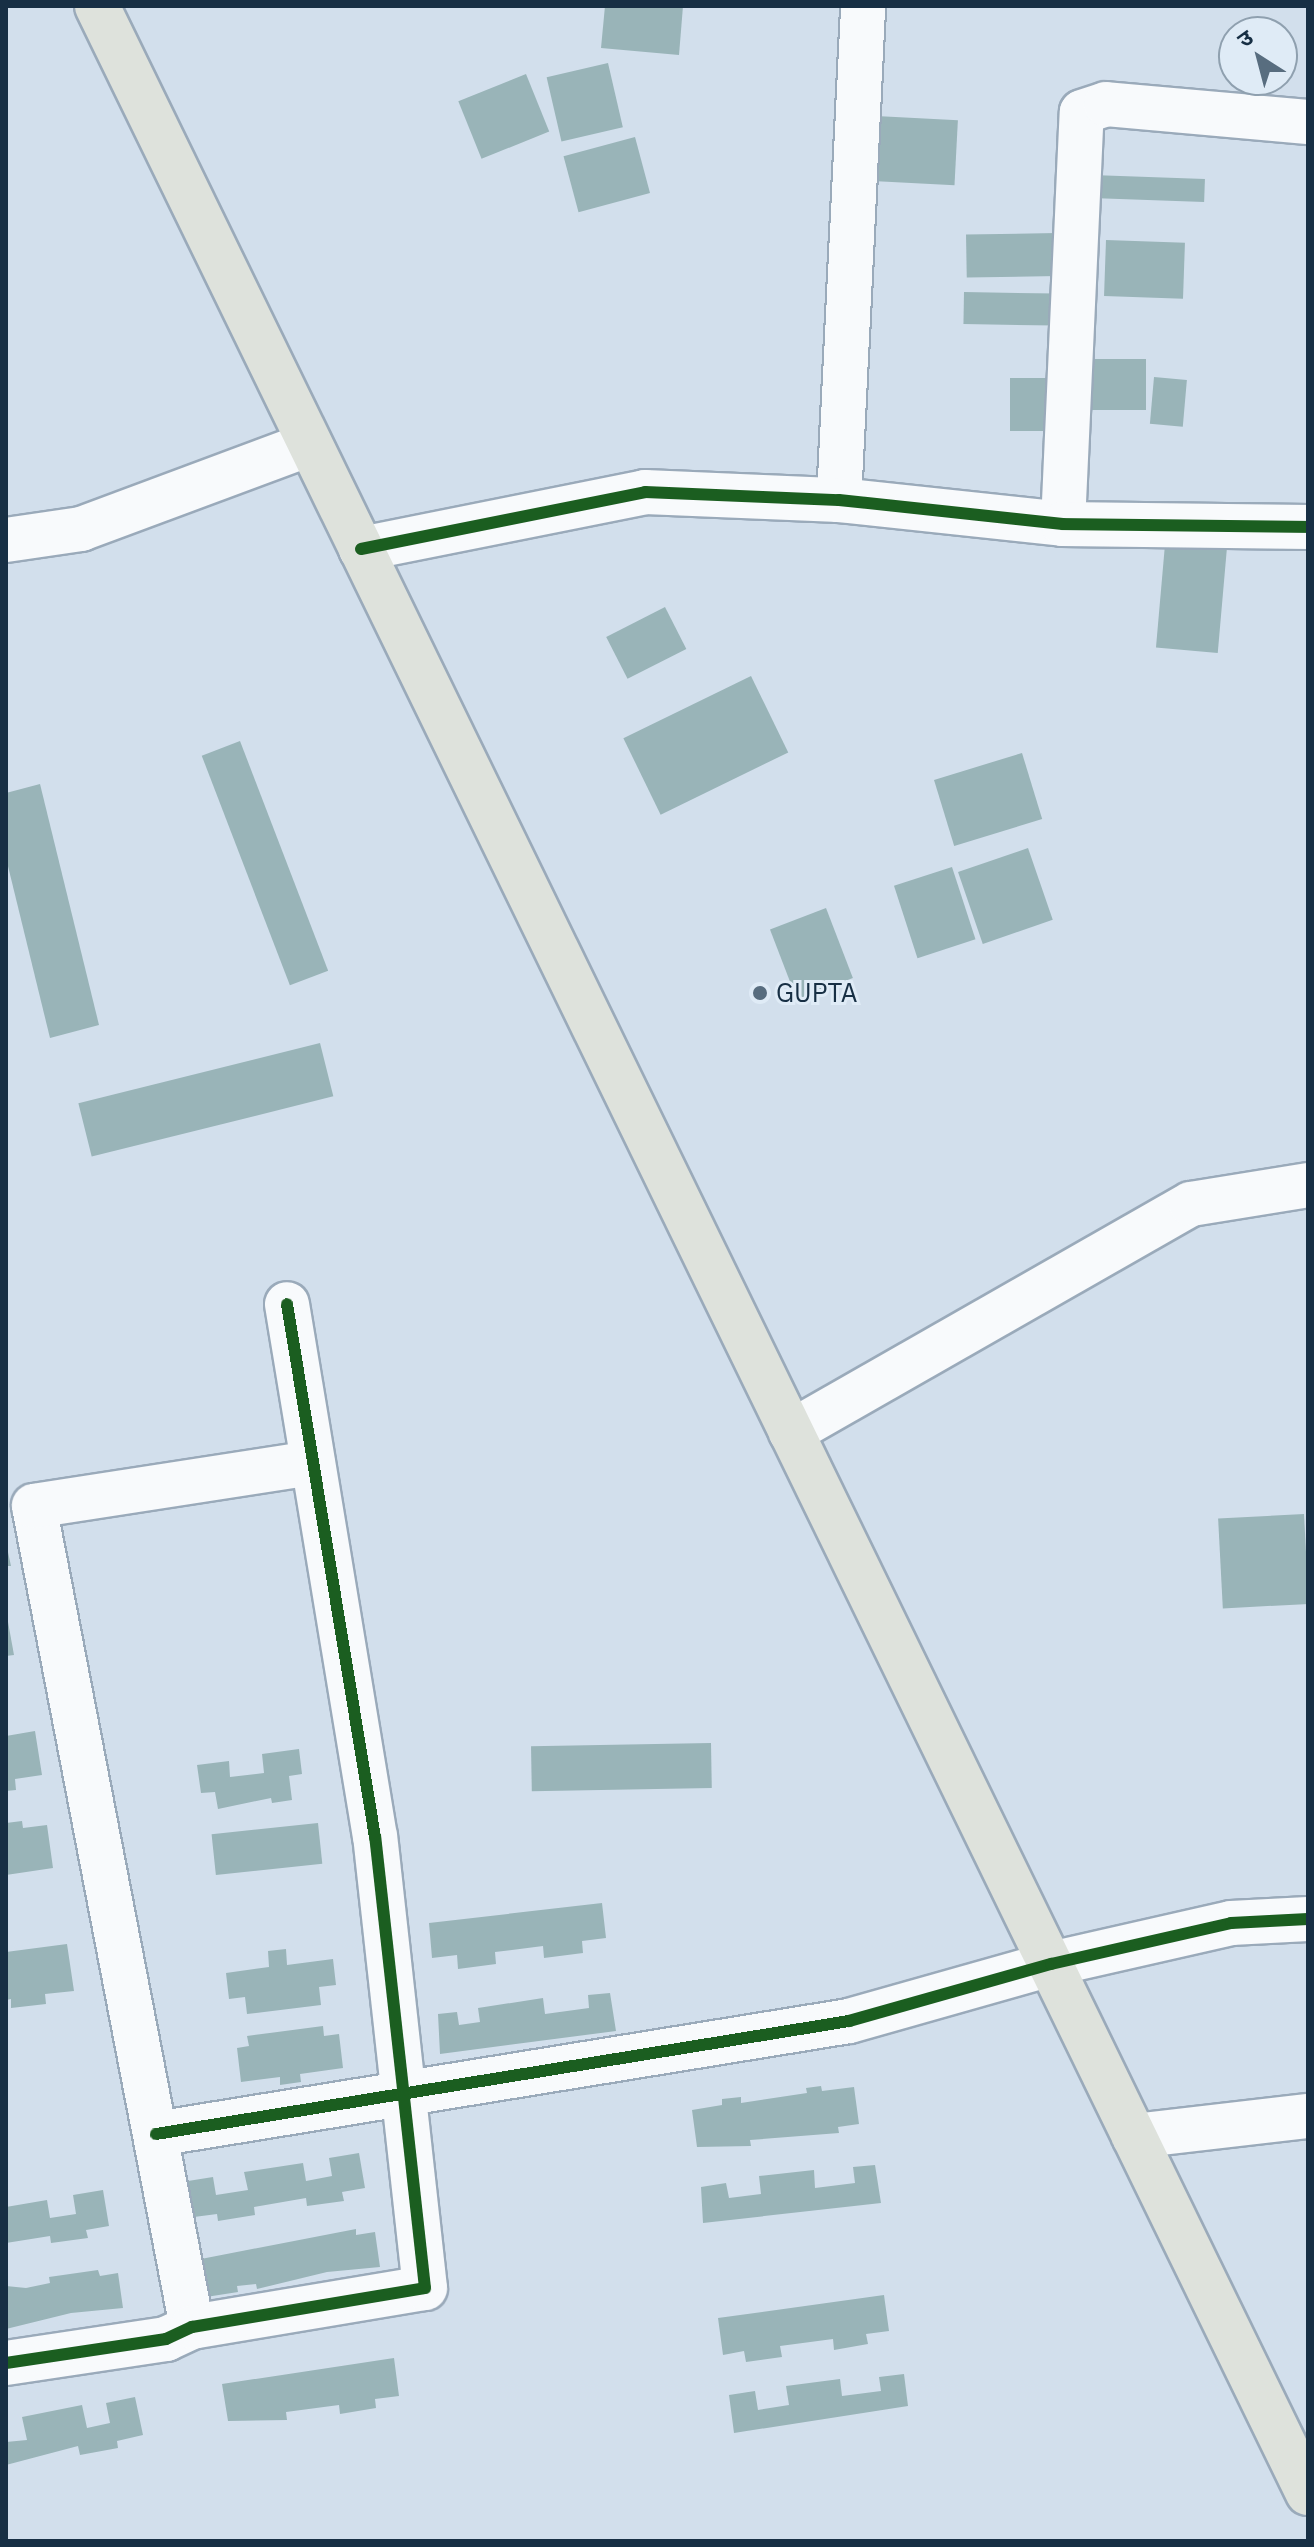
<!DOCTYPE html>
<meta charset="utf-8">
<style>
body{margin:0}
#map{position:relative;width:1314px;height:2547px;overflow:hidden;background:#d2dfec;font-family:"IBM Plex Sans","Noto Sans Devanagari",sans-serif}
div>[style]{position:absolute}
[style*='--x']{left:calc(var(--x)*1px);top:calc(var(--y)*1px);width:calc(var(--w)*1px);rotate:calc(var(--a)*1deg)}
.building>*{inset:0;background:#99b4b8;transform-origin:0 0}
.roads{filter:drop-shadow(2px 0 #9aaaba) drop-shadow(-2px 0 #9aaaba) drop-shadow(0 2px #9aaaba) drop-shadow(0 -2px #9aaaba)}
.minor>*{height:44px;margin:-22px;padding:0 22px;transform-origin:22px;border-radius:22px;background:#f8fafc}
.major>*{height:44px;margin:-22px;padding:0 22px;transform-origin:22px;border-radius:22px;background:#dee2dc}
.cycleway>*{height:12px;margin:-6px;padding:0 6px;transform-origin:6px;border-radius:6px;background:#1b5e20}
.dots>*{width:22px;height:22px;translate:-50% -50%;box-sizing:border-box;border:4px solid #dfebf6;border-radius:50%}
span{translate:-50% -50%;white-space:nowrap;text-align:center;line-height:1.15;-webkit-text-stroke:6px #dfebf6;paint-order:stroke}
.poi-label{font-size:26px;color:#172f44}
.left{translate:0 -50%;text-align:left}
.frame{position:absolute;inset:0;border:8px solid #172f44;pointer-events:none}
.north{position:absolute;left:1218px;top:16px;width:80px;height:80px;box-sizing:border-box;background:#dfebf6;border:2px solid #8fa0af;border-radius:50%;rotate:324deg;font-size:22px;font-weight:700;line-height:32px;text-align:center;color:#172f44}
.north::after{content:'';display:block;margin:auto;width:28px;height:36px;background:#586d7f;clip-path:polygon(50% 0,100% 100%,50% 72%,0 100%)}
</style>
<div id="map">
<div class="building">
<i style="clip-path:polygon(605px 6px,683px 6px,679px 55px,601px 48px)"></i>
<i style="left:608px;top:63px;width:66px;height:63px;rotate:77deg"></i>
<i style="left:526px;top:74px;width:62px;height:73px;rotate:68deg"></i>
<i style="left:876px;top:116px;width:82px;height:65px;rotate:3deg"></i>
<i style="left:635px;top:137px;width:58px;height:74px;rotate:75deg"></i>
<i style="left:1092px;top:175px;width:113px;height:23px;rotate:2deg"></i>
<i style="left:1057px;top:233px;width:43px;height:91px;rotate:89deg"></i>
<i style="left:1106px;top:240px;width:79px;height:56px;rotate:2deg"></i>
<i style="left:964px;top:292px;width:92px;height:32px;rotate:1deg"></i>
<i style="left:1087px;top:359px;width:59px;height:51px"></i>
<i style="left:1154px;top:377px;width:33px;height:47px;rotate:5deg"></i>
<i style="left:1069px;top:378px;width:53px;height:59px;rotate:90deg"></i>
<i style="left:1166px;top:533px;width:62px;height:115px;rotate:5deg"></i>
<i style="left:665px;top:607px;width:47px;height:66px;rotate:63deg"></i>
<i style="left:751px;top:676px;width:85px;height:142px;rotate:64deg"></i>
<i style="left:240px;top:741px;width:246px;height:41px;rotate:69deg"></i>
<i style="left:1022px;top:753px;width:69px;height:92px;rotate:73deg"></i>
<i style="clip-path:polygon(40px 784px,99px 1025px,50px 1038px,6px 858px,6px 793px)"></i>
<i style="left:1028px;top:848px;width:76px;height:74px;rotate:71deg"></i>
<i style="left:952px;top:867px;width:76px;height:61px;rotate:72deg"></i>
<i style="left:826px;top:908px;width:75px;height:60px;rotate:69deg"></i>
<i style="left:320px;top:1043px;width:55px;height:249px;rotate:76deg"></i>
<i style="left:1304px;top:1514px;width:90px;height:86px;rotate:87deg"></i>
<i style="clip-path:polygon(6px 1543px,11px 1566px,6px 1566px)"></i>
<i style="clip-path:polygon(6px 1611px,14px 1655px,6px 1656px)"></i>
<i style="clip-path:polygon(35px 1731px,42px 1775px,15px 1779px,16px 1790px,6px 1791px,6px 1736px)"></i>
<i style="left:711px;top:1743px;width:45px;height:180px;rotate:89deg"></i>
<i style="clip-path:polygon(299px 1749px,302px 1774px,289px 1776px,292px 1800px,272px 1803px,271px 1798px,218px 1809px,215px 1792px,201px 1793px,197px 1765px,229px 1761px,230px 1777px,264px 1773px,262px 1754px)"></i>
<i style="clip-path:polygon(22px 1821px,23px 1828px,47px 1825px,53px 1868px,6px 1875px,6px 1823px)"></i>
<i style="left:318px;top:1823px;width:41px;height:107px;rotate:84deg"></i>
<i style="clip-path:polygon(602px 1903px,606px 1938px,582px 1941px,583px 1953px,544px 1958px,543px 1946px,495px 1952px,496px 1964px,458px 1969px,457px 1955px,432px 1958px,429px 1923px)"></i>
<i style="clip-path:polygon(67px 1944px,74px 1991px,45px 1994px,46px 2004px,11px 2008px,11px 1999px,6px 2000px,6px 1952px)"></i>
<i style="clip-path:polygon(286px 1949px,287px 1965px,333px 1959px,336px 1985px,319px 1987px,321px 2005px,247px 2014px,245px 1997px,229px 1999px,226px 1973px,269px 1967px,268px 1951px)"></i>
<i style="clip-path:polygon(610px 1993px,616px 2031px,440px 2054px,438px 2014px,457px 2012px,459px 2025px,480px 2022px,478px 2008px,543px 1998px,545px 2014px,589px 2008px,588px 1995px)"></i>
<i style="clip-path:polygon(323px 2026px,324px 2036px,339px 2034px,343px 2068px,300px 2074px,301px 2082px,280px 2085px,280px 2077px,241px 2082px,237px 2048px,249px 2046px,247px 2036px)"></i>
<i style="clip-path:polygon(821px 2086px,822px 2091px,854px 2087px,859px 2124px,838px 2127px,839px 2133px,750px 2140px,751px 2146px,697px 2147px,692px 2110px,722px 2105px,722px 2099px,741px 2097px,741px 2103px,807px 2093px,806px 2088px)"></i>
<i style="clip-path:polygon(359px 2153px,365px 2188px,342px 2192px,344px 2201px,307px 2206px,306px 2198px,254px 2207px,255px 2215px,218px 2221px,217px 2214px,194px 2217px,188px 2181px,213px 2177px,216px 2195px,248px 2190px,244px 2172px,303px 2163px,306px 2181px,332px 2176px,329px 2158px)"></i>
<i style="clip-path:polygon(875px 2165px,881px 2203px,703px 2223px,701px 2187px,726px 2183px,729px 2198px,761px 2194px,759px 2176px,814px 2170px,815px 2188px,855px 2183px,853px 2167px)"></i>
<i style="clip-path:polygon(103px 2190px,109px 2226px,86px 2230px,88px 2238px,51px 2243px,50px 2236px,6px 2243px,6px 2207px,47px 2200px,50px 2218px,76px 2214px,73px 2195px)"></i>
<i style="clip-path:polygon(356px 2229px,356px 2235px,375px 2232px,380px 2267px,327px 2272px,257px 2289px,256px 2284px,237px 2286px,238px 2292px,206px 2297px,201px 2259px)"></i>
<i style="clip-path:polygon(98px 2270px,100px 2276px,118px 2273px,123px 2308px,71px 2313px,6px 2329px,6px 2286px,26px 2288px,50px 2283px,49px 2277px)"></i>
<i style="clip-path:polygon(884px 2295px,889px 2331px,866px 2334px,868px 2344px,834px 2350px,833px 2339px,780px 2346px,782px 2357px,746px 2362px,744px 2351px,723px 2355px,718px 2318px)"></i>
<i style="clip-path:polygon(394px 2358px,399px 2396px,375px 2399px,376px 2408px,340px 2414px,339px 2405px,286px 2412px,287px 2420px,228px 2421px,222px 2384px)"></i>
<i style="clip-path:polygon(904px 2374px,908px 2406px,734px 2433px,729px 2395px,755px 2391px,758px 2410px,789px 2405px,786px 2386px,840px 2379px,842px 2396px,881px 2391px,879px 2377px)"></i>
<i style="clip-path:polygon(135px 2397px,143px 2435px,117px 2441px,118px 2448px,80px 2455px,78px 2446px,6px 2465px,6px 2442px,27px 2440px,22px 2417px,82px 2405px,87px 2428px,110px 2423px,106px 2403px)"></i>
</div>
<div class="roads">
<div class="minor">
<i style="--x:839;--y:500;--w:495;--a:-87.2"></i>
<i style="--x:1063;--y:524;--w:412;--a:-87.4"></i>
<i style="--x:1082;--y:112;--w:25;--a:-18"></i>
<i style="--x:1106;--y:104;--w:203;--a:5.1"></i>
<i style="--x:6;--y:540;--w:76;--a:-8.3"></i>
<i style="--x:81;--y:529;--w:244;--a:-20.4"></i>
<i style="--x:361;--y:549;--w:290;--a:-11.3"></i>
<i style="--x:645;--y:492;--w:194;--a:2.4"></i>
<i style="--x:839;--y:500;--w:225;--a:6.1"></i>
<i style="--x:1063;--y:524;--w:245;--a:0.7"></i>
<i style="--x:791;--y:1432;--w:460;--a:-29.7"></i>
<i style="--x:1191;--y:1204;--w:119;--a:-9.2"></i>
<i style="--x:156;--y:2134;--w:702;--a:-9.26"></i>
<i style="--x:849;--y:2021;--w:210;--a:-15.8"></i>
<i style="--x:1051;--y:1964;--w:185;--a:-12.8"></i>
<i style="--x:1231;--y:1923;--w:77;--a:-3"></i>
<i style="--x:1134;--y:2136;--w:175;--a:-6.6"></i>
<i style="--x:192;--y:2327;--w:836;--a:-100.89"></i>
<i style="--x:34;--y:1506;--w:282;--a:-8.8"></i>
<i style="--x:6;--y:2363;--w:162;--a:-8.5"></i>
<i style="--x:166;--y:2339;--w:29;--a:-25"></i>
<i style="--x:192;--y:2327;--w:236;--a:-9.5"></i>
<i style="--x:425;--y:2288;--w:454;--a:-96.3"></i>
<i style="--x:375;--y:1837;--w:540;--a:-99.38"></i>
</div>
<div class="major">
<i style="--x:97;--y:6;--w:2766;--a:64.04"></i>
</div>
</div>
<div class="cycleway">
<i style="--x:361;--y:549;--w:290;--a:-11.3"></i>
<i style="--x:645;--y:492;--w:194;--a:2.4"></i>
<i style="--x:839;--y:500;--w:225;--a:6.1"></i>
<i style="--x:1063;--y:524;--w:245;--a:0.7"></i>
<i style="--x:156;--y:2134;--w:702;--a:-9.26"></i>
<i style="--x:849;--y:2021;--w:210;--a:-15.8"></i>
<i style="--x:1051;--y:1964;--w:185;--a:-12.8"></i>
<i style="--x:1231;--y:1923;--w:77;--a:-3"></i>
<i style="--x:6;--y:2363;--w:162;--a:-8.5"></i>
<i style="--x:166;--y:2339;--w:29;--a:-25"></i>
<i style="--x:192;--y:2327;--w:236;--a:-9.5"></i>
<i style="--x:425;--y:2288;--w:454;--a:-96.3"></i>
<i style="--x:375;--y:1837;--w:540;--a:-99.38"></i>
</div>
<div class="dots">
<i style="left:760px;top:993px;background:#586d7f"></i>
</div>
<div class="poi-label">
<span class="left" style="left:776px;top:993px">GUPTA</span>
</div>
<div class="frame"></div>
<div class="north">उ</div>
</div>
